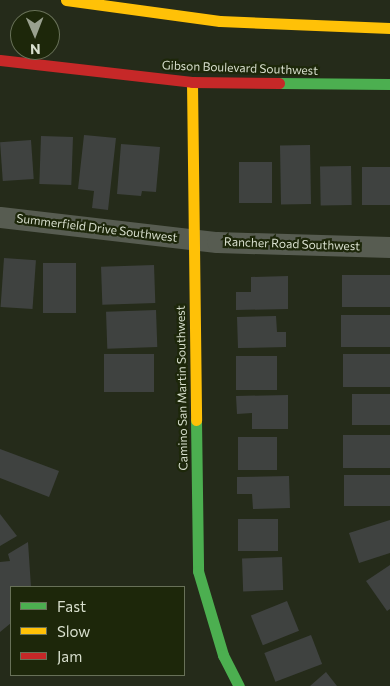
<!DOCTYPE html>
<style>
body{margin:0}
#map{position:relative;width:390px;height:686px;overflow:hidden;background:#252b1a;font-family:Commissioner,sans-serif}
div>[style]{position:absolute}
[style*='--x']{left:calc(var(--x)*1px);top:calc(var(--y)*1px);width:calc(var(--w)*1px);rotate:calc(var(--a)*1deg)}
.building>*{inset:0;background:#3f4240;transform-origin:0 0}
.street>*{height:21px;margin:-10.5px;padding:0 10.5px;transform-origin:10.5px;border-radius:10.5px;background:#575c51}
.fast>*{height:11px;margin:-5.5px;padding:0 5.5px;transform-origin:5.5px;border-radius:5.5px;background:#4caf50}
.slow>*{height:11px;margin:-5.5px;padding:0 5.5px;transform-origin:5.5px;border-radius:5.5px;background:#ffc107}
.jam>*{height:11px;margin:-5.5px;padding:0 5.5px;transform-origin:5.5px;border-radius:5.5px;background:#c62828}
span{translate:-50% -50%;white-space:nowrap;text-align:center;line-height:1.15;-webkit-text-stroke:4.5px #1d270a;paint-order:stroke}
.street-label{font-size:12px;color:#d8dfce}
.legend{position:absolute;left:10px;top:586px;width:175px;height:90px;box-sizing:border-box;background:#1d270a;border:1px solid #687158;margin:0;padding:6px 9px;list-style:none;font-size:15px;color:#d8dfce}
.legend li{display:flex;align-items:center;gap:10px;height:25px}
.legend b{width:25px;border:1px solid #687158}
.north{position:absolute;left:10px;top:10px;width:50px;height:50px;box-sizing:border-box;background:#1d270a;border:1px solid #687158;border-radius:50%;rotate:179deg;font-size:14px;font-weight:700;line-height:20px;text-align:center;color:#d8dfce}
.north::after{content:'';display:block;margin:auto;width:18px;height:22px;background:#99a08f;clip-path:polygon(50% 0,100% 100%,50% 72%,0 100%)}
</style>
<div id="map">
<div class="building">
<i style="clip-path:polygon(84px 135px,116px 138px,108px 210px,92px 208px,94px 191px,78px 189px)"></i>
<i style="left:41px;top:136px;width:32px;height:48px;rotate:2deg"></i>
<i style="left:31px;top:140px;width:39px;height:31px;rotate:86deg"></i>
<i style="clip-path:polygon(121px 144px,160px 147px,156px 192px,142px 191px,141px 196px,117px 194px)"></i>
<i style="left:310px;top:145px;width:59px;height:30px;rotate:89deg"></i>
<i style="left:239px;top:162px;width:33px;height:41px"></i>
<i style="left:351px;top:166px;width:39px;height:31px;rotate:89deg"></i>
<i style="left:362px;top:167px;width:28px;height:38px"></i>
<i style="left:4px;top:258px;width:32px;height:49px;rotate:4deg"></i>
<i style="left:76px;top:263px;width:50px;height:33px;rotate:90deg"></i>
<i style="left:154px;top:265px;width:38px;height:53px;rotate:88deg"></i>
<i style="left:390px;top:275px;width:32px;height:48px;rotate:90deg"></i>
<i style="clip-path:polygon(288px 276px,288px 309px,236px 310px,236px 292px,251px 292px,251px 277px)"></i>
<i style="left:156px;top:310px;width:37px;height:50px;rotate:88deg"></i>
<i style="left:390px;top:315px;width:32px;height:49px;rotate:90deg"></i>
<i style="clip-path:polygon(276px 316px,277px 332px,286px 332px,286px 347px,238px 348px,237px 317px)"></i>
<i style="left:154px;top:354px;width:38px;height:50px;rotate:90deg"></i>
<i style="left:390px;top:354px;width:33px;height:47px;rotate:90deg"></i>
<i style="left:236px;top:356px;width:41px;height:34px"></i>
<i style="left:390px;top:394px;width:31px;height:38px;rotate:90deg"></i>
<i style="clip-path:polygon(288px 395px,288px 429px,252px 429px,252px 413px,237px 414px,236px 396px)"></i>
<i style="left:343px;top:435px;width:47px;height:33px"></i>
<i style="left:238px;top:437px;width:39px;height:33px"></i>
<i style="clip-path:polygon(0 449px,59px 471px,49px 497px,0 478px)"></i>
<i style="left:390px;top:475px;width:31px;height:46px;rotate:90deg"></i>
<i style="clip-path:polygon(289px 476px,290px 508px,253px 509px,252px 494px,237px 494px,237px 477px)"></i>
<i style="clip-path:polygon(0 514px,17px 536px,0 546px)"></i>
<i style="left:278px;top:519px;width:32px;height:40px;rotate:90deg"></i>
<i style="clip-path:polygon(390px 520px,390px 553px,359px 563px,349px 533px)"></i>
<i style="clip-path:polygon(28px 542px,31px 587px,11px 587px,11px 623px,0 632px,0 562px,10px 561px,8px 554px)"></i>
<i style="left:282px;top:557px;width:33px;height:40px;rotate:88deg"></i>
<i style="clip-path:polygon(390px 565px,390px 609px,387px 611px,366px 581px)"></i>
<i style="left:287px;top:601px;width:32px;height:39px;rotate:68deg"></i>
<i style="left:311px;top:635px;width:31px;height:50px;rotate:69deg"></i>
<i style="clip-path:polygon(326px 672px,337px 686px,310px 686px)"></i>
</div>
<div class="street">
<i style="--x:0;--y:217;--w:218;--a:6.6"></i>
<i style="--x:217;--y:242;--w:173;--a:1.7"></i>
</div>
<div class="fast">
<i style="--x:279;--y:83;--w:111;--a:0.5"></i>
<i style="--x:196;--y:420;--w:151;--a:89.2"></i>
<i style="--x:198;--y:571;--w:88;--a:73.4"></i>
<i style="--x:223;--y:655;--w:35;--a:63"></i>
</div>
<div class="slow">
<i style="--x:66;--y:0;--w:155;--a:7.8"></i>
<i style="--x:220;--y:21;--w:170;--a:2.4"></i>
<i style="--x:192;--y:82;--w:338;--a:89.3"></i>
</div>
<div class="jam">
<i style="--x:0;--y:60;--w:193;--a:6.5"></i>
<i style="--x:192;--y:82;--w:87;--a:0.7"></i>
</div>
<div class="street-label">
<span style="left:240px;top:68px;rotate:2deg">Gibson Boulevard Southwest</span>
<span style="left:97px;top:228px;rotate:7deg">Summerfield Drive Southwest</span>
<span style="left:292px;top:244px;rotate:2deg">Rancher Road Southwest</span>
<span style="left:182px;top:388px;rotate:-91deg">Camino San Martin Southwest</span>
</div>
<ul class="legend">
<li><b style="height:6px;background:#4caf50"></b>Fast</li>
<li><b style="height:6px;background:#ffc107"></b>Slow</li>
<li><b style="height:6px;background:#c62828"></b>Jam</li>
</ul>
<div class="north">N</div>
</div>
